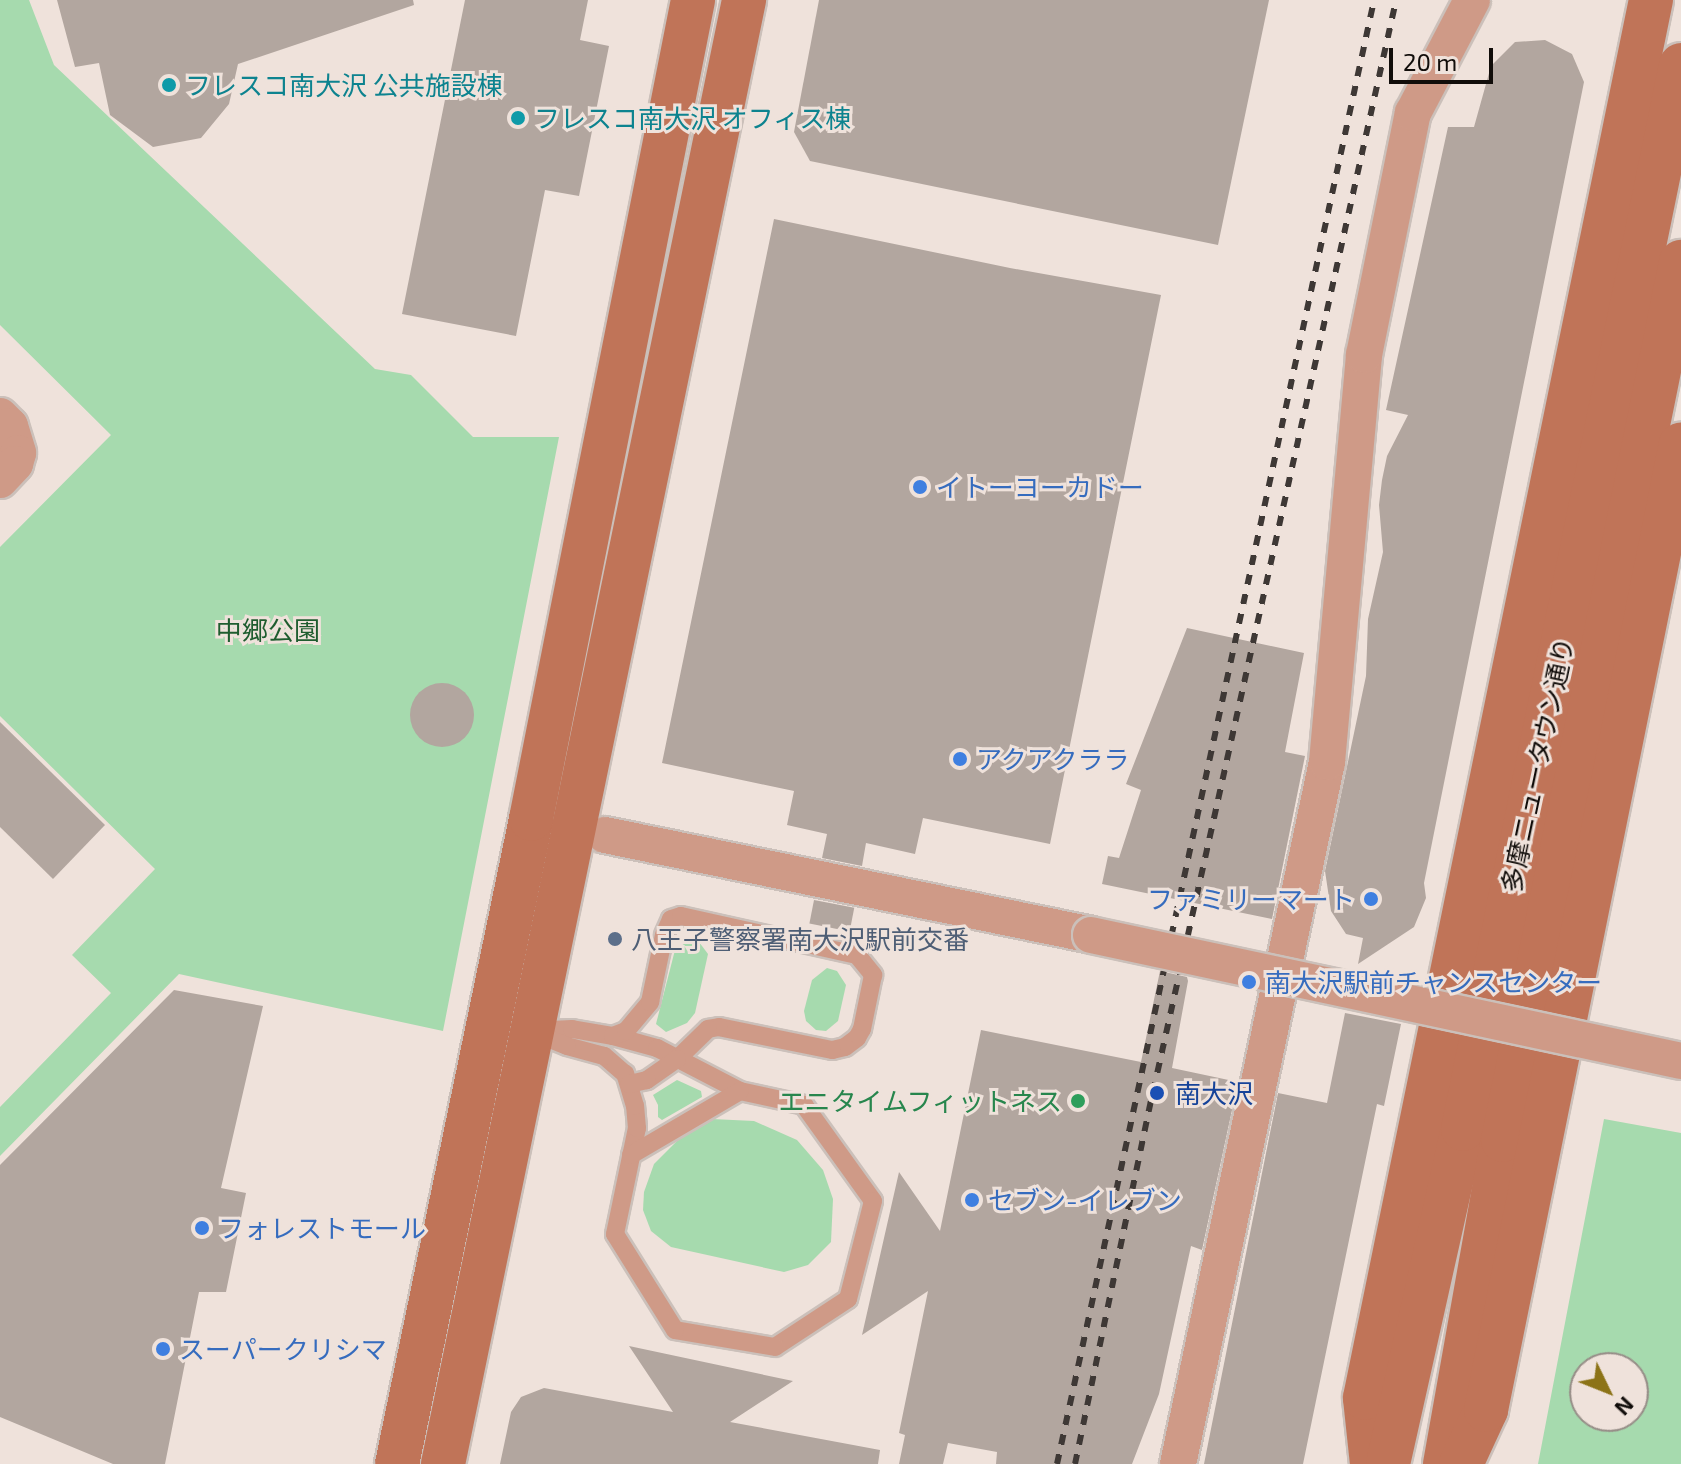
<!DOCTYPE html>
<meta charset="utf-8">
<style>
body{margin:0}
#map{position:relative;width:1681px;height:1464px;overflow:hidden;background:#efe2db;font-family:"Exo 2","Noto Sans JP",sans-serif}
div>[style]{position:absolute}
[style*='--x']{left:calc(var(--x)*1px);top:calc(var(--y)*1px);width:calc(var(--w)*1px);rotate:calc(var(--a)*1deg)}
.green>*{inset:0;background:#a6daae}
.building>*{inset:0;background:#b2a69f;transform-origin:0 0}
.round{border-radius:50%}
.roads{filter:drop-shadow(2px 0 #cbc0ba) drop-shadow(-2px 0 #cbc0ba) drop-shadow(0 2px #cbc0ba) drop-shadow(0 -2px #cbc0ba)}
.lane>*{height:18px;margin:-9px;padding:0 9px;transform-origin:9px;border-radius:9px;background:#cf9a87}
.street>*{height:36px;margin:-18px;padding:0 18px;transform-origin:18px;border-radius:18px;background:#cf9a87}
.secondary>*{height:44px;margin:-22px;padding:0 22px;transform-origin:22px;border-radius:22px;background:#c07458}
.rail>*{height:6px;margin-top:-3px;transform-origin:0;background:repeating-linear-gradient(90deg,#3e3835 0 10px,transparent 0 20px)}
.bridges{filter:drop-shadow(2px 0 #cbc0ba) drop-shadow(-2px 0 #cbc0ba) drop-shadow(0 2px #cbc0ba) drop-shadow(0 -2px #cbc0ba)}
.street-bridge>*{height:36px;margin:-18px;padding:0 18px;transform-origin:18px;border-radius:18px;background:#cf9a87}
.dots>*{width:22px;height:22px;translate:-50% -50%;box-sizing:border-box;border:4px solid #efe2db;border-radius:50%}
span{translate:-50% -50%;white-space:nowrap;text-align:center;line-height:1.15;-webkit-text-stroke:6px #efe2db;paint-order:stroke}
.culture-label{font-size:26px;color:#0d838f}
.left{translate:0 -50%;text-align:left}
.shop-label{font-size:26px;color:#366cbe}
.right{translate:-100% -50%;text-align:right}
.park-label{font-size:26px;color:#1f5d2f}
.street-label{font-size:26px;color:#110d0a}
.service-label{font-size:26px;color:#4e5e75}
.transit-label{font-size:26px;color:#164399}
.leisure-label{font-size:26px;color:#27864d}
.north{position:absolute;left:1569px;top:1352px;width:80px;height:80px;box-sizing:border-box;background:#efe2db;border:2px solid #968d87;border-radius:50%;rotate:133deg;font-size:22px;font-weight:700;line-height:32px;text-align:center;color:#110d0a}
.north::after{content:'';display:block;margin:auto;width:28px;height:36px;background:#8c7317;clip-path:polygon(50% 0,100% 100%,50% 72%,0 100%)}
.scale{position:absolute;left:1389px;top:48px;width:104px;height:36px;box-sizing:border-box;border:4px solid #110d0a;border-top:0;padding-left:10px;font-size:24px;line-height:28px;white-space:nowrap;color:#110d0a;-webkit-text-stroke:6px #efe2db;paint-order:stroke}
</style>
<div id="map">
<div class="green">
<i style="clip-path:polygon(0 0,29px 0,54px 65px,375px 369px,411px 375px,473px 437px,559px 437px,443px 1031px,179px 974px,0 1156px,0 1107px,111px 993px,72px 955px,155px 869px,0 716px,0 547px,111px 435px,0 325px)"></i>
<i style="clip-path:polygon(690px 940px,699px 942px,708px 954px,695px 1013px,687px 1023px,666px 1032px,656px 1024px,675px 950px)"></i>
<i style="clip-path:polygon(827px 968px,837px 971px,846px 985px,838px 1021px,826px 1031px,816px 1030px,806px 1021px,804px 1011px,812px 980px)"></i>
<i style="clip-path:polygon(677px 1080px,701px 1091px,702px 1097px,662px 1120px,658px 1117px,658px 1105px,653px 1095px)"></i>
<i style="clip-path:polygon(712px 1119px,754px 1121px,797px 1140px,823px 1170px,833px 1199px,831px 1242px,808px 1265px,784px 1272px,671px 1247px,651px 1231px,643px 1210px,644px 1192px,654px 1164px,680px 1138px)"></i>
<i style="clip-path:polygon(evenodd,1604px 1119px,1681px 1133px,1681px 1464px,1538px 1464px,1604px 1119px,1585px 1368px,1633px 1368px,1633px 1416px,1585px 1416px,1585px 1368px)"></i>
</div>
<div class="building">
<i style="clip-path:polygon(57px 0,413px 0,414px 5px,238px 64px,229px 104px,201px 138px,153px 147px,110px 115px,99px 63px,75px 67px)"></i>
<i style="clip-path:polygon(465px 0,588px 0,580px 40px,609px 46px,579px 196px,545px 190px,516px 336px,402px 314px)"></i>
<i style="clip-path:polygon(819px 0,1269px 0,1218px 245px,810px 161px,794px 132px)"></i>
<i style="clip-path:polygon(1545px 40px,1572px 54px,1584px 82px,1424px 883px,1426px 898px,1414px 927px,1358px 964px,1363px 938px,1346px 934px,1331px 911px,1325px 871px,1366px 676px,1368px 619px,1383px 552px,1379px 505px,1382px 480px,1387px 456px,1408px 415px,1386px 410px,1448px 127px,1474px 127px,1491px 66px,1515px 42px)"></i>
<i style="clip-path:polygon(774px 219px,1010px 268px,1161px 295px,1050px 844px,923px 818px,915px 854px,866px 843px,862px 866px,822px 858px,827px 834px,787px 825px,794px 791px,662px 763px)"></i>
<i style="clip-path:polygon(1187px 628px,1304px 653px,1285px 752px,1305px 756px,1272px 919px,1102px 884px,1108px 856px,1119px 858px,1141px 790px,1126px 784px)"></i>
<i class="round" style="left:410px;top:683px;width:64px;height:64px"></i>
<i style="clip-path:polygon(0 722px,105px 825px,53px 879px,0 827px)"></i>
<i style="left:814px;top:900px;width:41px;height:24px;rotate:11deg"></i>
<i style="clip-path:polygon(1160px 971px,1187px 977px,1188px 981px,1172px 1068px,1238px 1082px,1202px 1250px,1191px 1246px,1159px 1394px,1132px 1464px,996px 1464px,997px 1452px,948px 1443px,943px 1464px,899px 1464px,905px 1435px,899px 1433px,928px 1291px,862px 1335px,899px 1172px,940px 1231px,981px 1030px,1141px 1062px)"></i>
<i style="clip-path:polygon(174px 990px,263px 1006px,221px 1188px,246px 1193px,226px 1292px,199px 1292px,165px 1464px,113px 1464px,0 1417px,0 1165px)"></i>
<i style="clip-path:polygon(1345px 1013px,1401px 1024px,1384px 1106px,1377px 1104px,1303px 1464px,1204px 1464px,1278px 1093px,1327px 1103px)"></i>
<i style="clip-path:polygon(629px 1346px,793px 1381px,730px 1422px,880px 1450px,878px 1464px,500px 1464px,511px 1412px,521px 1397px,544px 1388px,673px 1412px)"></i>
</div>
<div class="roads">
<div class="lane">
<i style="--x:531;--y:1031;--w:41;--a:-2.8"></i>
<i style="--x:572;--y:1029;--w:42;--a:9.7"></i>
<i style="--x:613;--y:1036;--w:46;--a:15.3"></i>
<i style="--x:657;--y:1048;--w:93;--a:27.4"></i>
<i style="--x:740;--y:1091;--w:66;--a:12.3"></i>
<i style="--x:804;--y:1105;--w:118;--a:54.3"></i>
<i style="--x:873;--y:1201;--w:101;--a:104.3"></i>
<i style="--x:848;--y:1299;--w:87;--a:146.7"></i>
<i style="--x:775;--y:1347;--w:101;--a:-170.4"></i>
<i style="--x:675;--y:1330;--w:113;--a:-122"></i>
<i style="--x:615;--y:1234;--w:108;--a:-78.3"></i>
<i style="--x:637;--y:1128;--w:22;--a:-95"></i>
<i style="--x:635;--y:1106;--w:34;--a:-107"></i>
<i style="--x:625;--y:1074;--w:28;--a:-139"></i>
<i style="--x:604;--y:1056;--w:38;--a:-165"></i>
<i style="--x:567;--y:1046;--w:38;--a:-158"></i>
<i style="--x:613;--y:1036;--w:14;--a:-21"></i>
<i style="--x:626;--y:1031;--w:38;--a:-50"></i>
<i style="--x:650;--y:1002;--w:68;--a:-78.2"></i>
<i style="--x:664;--y:935;--w:17;--a:-66"></i>
<i style="--x:671;--y:919;--w:10;--a:-17"></i>
<i style="--x:681;--y:916;--w:180;--a:12.5"></i>
<i style="--x:857;--y:955;--w:26;--a:51"></i>
<i style="--x:873;--y:975;--w:55;--a:101.5"></i>
<i style="--x:862;--y:1029;--w:10;--a:119"></i>
<i style="--x:857;--y:1038;--w:15;--a:143"></i>
<i style="--x:845;--y:1047;--w:13;--a:167"></i>
<i style="--x:832;--y:1050;--w:115;--a:-168.5"></i>
<i style="--x:719;--y:1027;--w:11;--a:170"></i>
<i style="--x:708;--y:1029;--w:43;--a:135.9"></i>
<i style="--x:677;--y:1059;--w:37;--a:145"></i>
<i style="--x:647;--y:1080;--w:18;--a:167"></i>
<i style="--x:631;--y:1155;--w:126;--a:-30.4"></i>
</div>
<div class="street">
<i style="--x:0;--y:416;--w:14;--a:45"></i>
<i style="--x:10;--y:426;--w:28;--a:73"></i>
<i style="--x:18;--y:453;--w:11;--a:105"></i>
<i style="--x:15;--y:464;--w:22;--a:133"></i>
<i style="--x:605;--y:835;--w:496;--a:11.6"></i>
<i style="--x:1178;--y:1464;--w:718;--a:-78.02"></i>
<i style="--x:1327;--y:762;--w:409;--a:-84.8"></i>
<i style="--x:1364;--y:355;--w:247;--a:-78.6"></i>
<i style="--x:1413;--y:113;--w:127;--a:-62.4"></i>
</div>
<div class="secondary">
<i style="--x:397;--y:1464;--w:659;--a:-78.26"></i>
<i style="--x:531;--y:819;--w:835;--a:-78.81"></i>
<i style="--x:443;--y:1464;--w:1495;--a:-78.38"></i>
<i style="--x:1372;--y:1464;--w:66;--a:-96.1"></i>
<i style="--x:1365;--y:1398;--w:1427;--a:-78.44"></i>
<i style="--x:1388;--y:1464;--w:343;--a:-77.4"></i>
<i style="--x:1463;--y:1129;--w:1086;--a:-78.42"></i>
<i style="--x:1445;--y:1464;--w:329;--a:-79.9"></i>
<i style="--x:1503;--y:1140;--w:896;--a:-78.54"></i>
<i style="--x:1461;--y:1464;--w:60;--a:-65.2"></i>
<i style="--x:1486;--y:1410;--w:985;--a:-78.59"></i>
</div>
</div>
<div class="rail">
<i style="--x:1057;--y:1464;--w:1498;--a:-77.78"></i>
<i style="--x:1075;--y:1464;--w:380;--a:-78.2"></i>
<i style="--x:1153;--y:1092;--w:1119;--a:-77.45"></i>
</div>
<div class="bridges">
<div class="street-bridge">
<i style="--x:1091;--y:935;--w:603;--a:12.05"></i>
</div>
</div>
<div class="dots">
<i style="left:169px;top:85px;background:#0f9aa8"></i>
<i style="left:518px;top:118px;background:#0f9aa8"></i>
<i style="left:920px;top:487px;background:#3f7fe0"></i>
<i style="left:960px;top:759px;background:#3f7fe0"></i>
<i style="left:1371px;top:899px;background:#3f7fe0"></i>
<i style="left:615px;top:939px;background:#5c6f8a"></i>
<i style="left:1249px;top:982px;background:#3f7fe0"></i>
<i style="left:1157px;top:1093px;background:#1a4fb4"></i>
<i style="left:1078px;top:1101px;background:#2e9e5b"></i>
<i style="left:972px;top:1200px;background:#3f7fe0"></i>
<i style="left:202px;top:1228px;background:#3f7fe0"></i>
<i style="left:163px;top:1349px;background:#3f7fe0"></i>
</div>
<div class="culture-label">
<span class="left" style="left:185px;top:85px">フレスコ南大沢 公共施設棟</span>
<span class="left" style="left:534px;top:118px">フレスコ南大沢 オフィス棟</span>
</div>
<div class="shop-label">
<span class="left" style="left:936px;top:487px">イトーヨーカドー</span>
<span class="left" style="left:976px;top:759px">アクアクララ</span>
<span class="right" style="left:1355px;top:899px">ファミリーマート</span>
<span class="left" style="left:1265px;top:982px">南大沢駅前チャンスセンター</span>
<span class="left" style="left:988px;top:1200px">セブン-イレブン</span>
<span class="left" style="left:218px;top:1228px">フォレストモール</span>
<span class="left" style="left:179px;top:1349px">スーパークリシマ</span>
</div>
<div class="park-label">
<span style="left:268px;top:630px">中郷公園</span>
</div>
<div class="street-label">
<span style="left:1537px;top:765px;rotate:-78deg">多摩ニュータウン通り</span>
</div>
<div class="service-label">
<span class="left" style="left:631px;top:939px">八王子警察署南大沢駅前交番</span>
</div>
<div class="transit-label">
<span class="left" style="left:1175px;top:1093px">南大沢</span>
</div>
<div class="leisure-label">
<span class="right" style="left:1062px;top:1101px">エニタイムフィットネス</span>
</div>
<div class="north">N</div>
<div class="scale">20 m</div>
</div>
